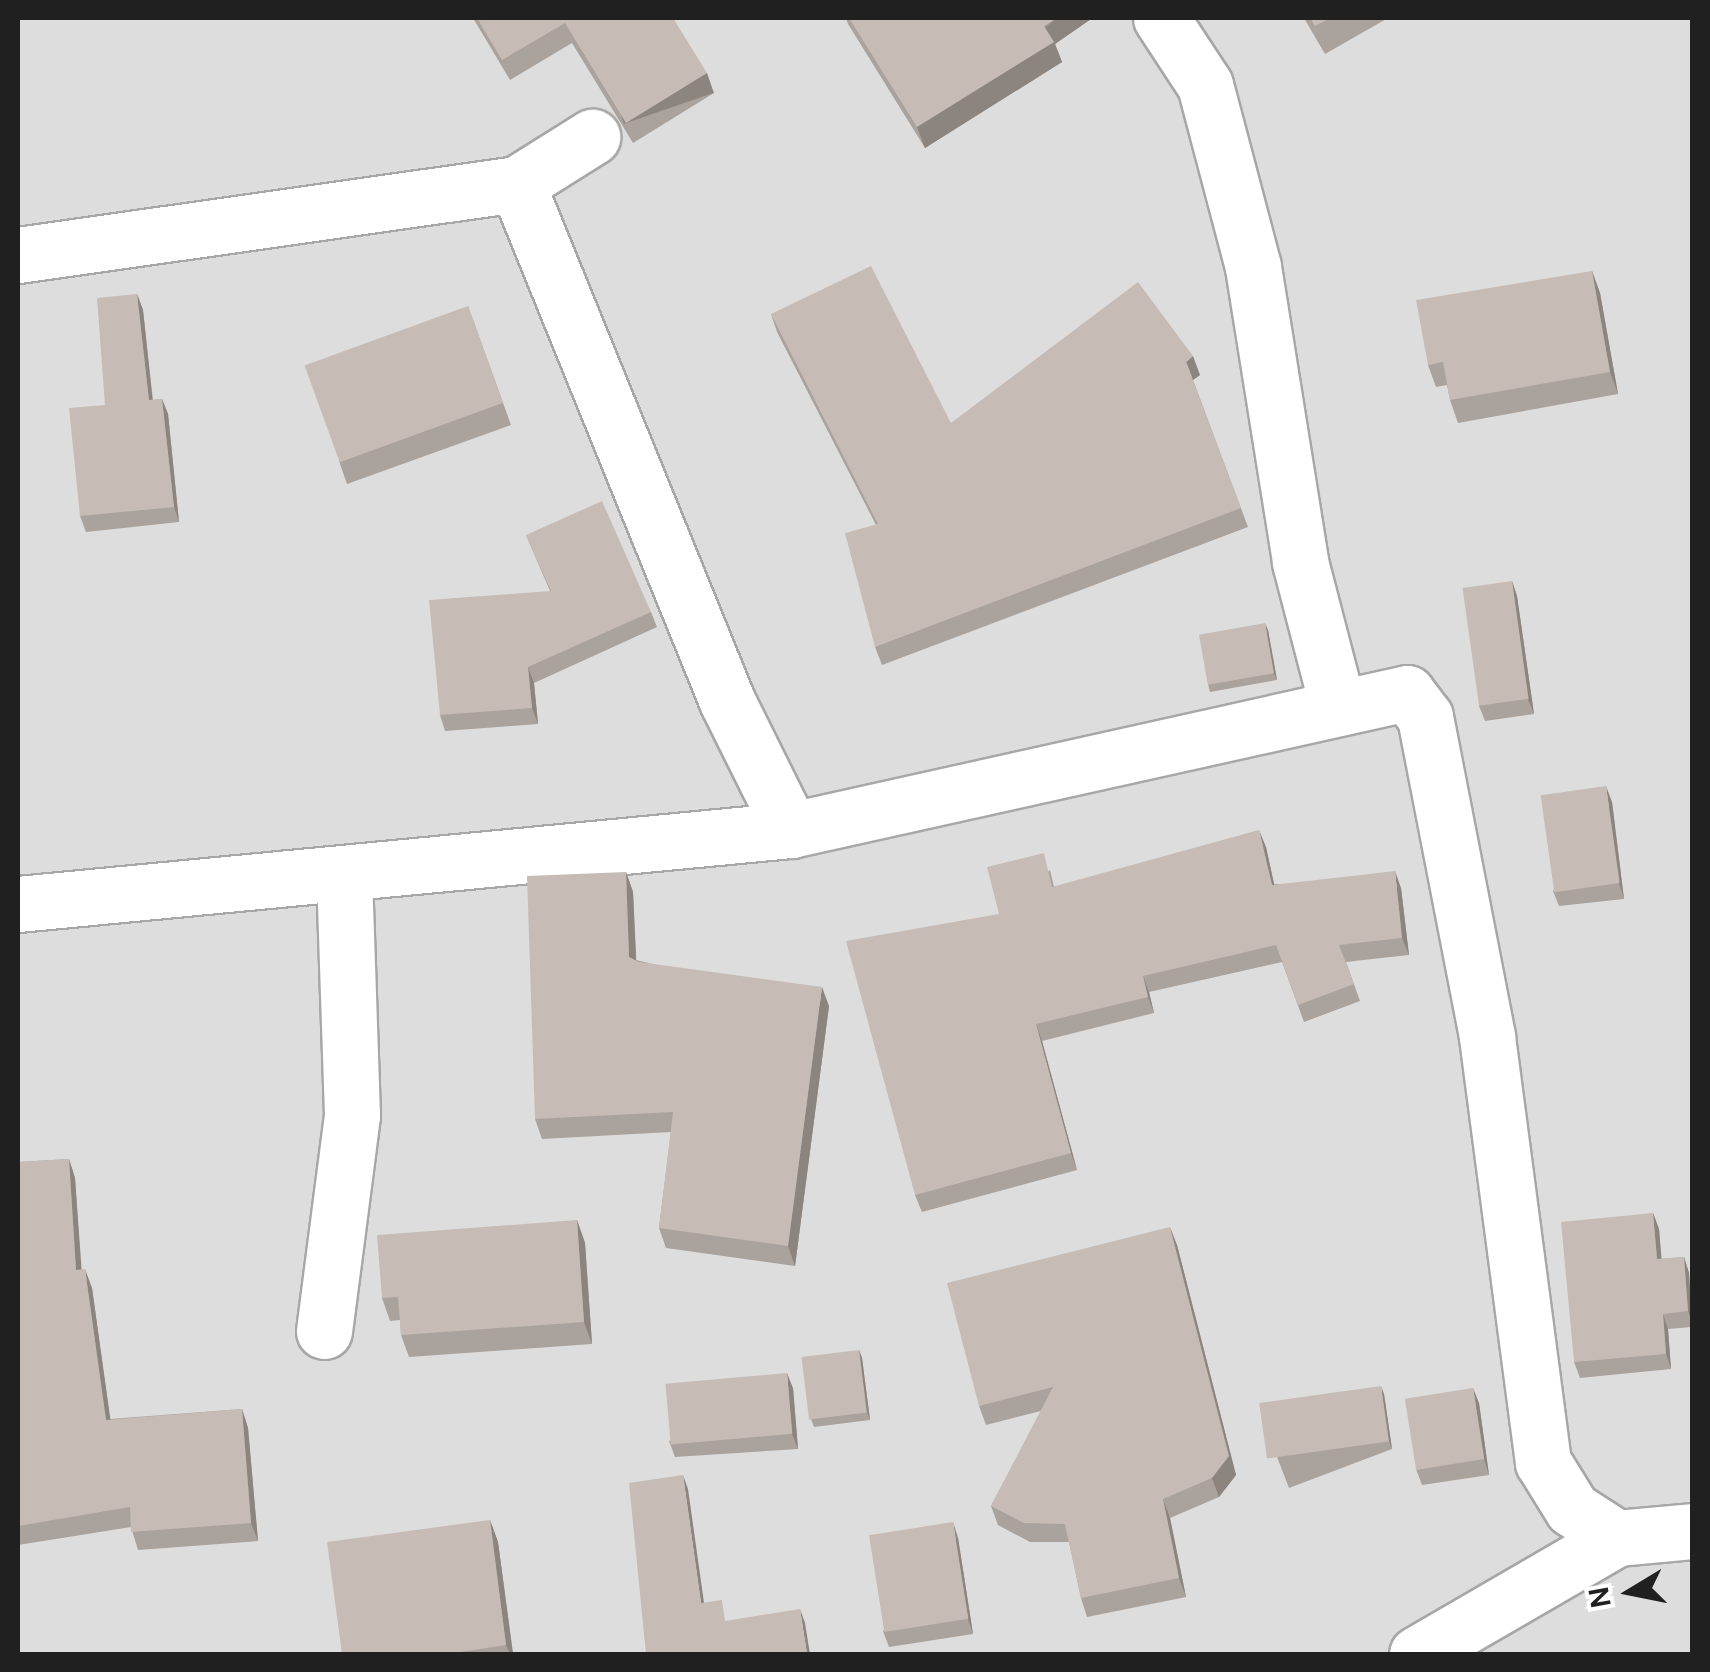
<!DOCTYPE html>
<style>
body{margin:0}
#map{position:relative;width:1710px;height:1672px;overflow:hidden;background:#f1ece6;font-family:"DM Sans",sans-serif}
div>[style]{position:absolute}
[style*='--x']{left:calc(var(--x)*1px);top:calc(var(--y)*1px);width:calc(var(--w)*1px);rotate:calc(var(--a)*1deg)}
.residential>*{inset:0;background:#dedddd;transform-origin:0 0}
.roads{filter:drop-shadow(2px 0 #a7a7a7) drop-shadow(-2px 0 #a7a7a7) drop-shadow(0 2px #a7a7a7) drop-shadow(0 -2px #a7a7a7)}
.street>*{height:55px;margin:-27.5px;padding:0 27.5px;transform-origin:27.5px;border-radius:27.5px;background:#fff}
.wall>*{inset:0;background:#aaa29c}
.shaded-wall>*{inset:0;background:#8b847f;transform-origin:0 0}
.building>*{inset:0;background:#c6bcb5;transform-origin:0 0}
span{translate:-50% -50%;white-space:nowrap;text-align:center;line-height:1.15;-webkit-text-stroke:9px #fff;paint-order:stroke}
.frame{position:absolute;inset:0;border:20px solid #202020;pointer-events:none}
.north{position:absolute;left:1580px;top:1542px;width:100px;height:100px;-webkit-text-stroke:8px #fff;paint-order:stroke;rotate:260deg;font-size:28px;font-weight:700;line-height:40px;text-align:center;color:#202020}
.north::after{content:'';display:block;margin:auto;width:35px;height:45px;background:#202020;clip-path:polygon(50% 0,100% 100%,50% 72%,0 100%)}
</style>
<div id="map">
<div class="residential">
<i style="left:18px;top:18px;width:1674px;height:1636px"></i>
</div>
<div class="roads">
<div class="street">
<i style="--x:1161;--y:18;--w:80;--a:56.7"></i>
<i style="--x:1205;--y:85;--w:188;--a:75.2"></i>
<i style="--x:1253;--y:267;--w:299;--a:80.9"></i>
<i style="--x:1300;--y:562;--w:147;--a:75.4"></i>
<i style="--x:517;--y:184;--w:558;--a:67.89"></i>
<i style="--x:727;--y:701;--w:144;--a:63.6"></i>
<i style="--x:18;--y:255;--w:504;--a:-8.1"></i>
<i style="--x:517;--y:184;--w:89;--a:-32.1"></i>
<i style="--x:18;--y:904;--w:777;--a:-5.47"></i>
<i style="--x:791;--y:830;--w:631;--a:-12.54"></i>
<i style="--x:1407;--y:693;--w:30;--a:53"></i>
<i style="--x:1425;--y:717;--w:326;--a:79"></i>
<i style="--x:1487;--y:1037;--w:429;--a:82.5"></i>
<i style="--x:1543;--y:1462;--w:55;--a:58.3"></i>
<i style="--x:1572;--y:1509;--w:54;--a:32.8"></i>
<i style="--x:1617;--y:1538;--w:75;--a:-5.3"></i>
<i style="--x:324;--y:1331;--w:218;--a:-82.6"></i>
<i style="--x:352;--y:1115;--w:242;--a:-91.9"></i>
<i style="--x:1417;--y:1654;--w:231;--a:-30.1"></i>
</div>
</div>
<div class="wall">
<i style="clip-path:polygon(473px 18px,673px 18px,714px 93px,633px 143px,572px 43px,510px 80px)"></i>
<i style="clip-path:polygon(846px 18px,1090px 18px,1091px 19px,1055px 44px,1062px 62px,925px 148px,848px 24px)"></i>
<i style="clip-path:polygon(1304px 18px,1388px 18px,1325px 54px)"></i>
<i style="clip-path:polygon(1592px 271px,1600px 293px,1618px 394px,1458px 423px,1450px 400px,1447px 385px,1436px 387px,1428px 365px)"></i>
<i style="clip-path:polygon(137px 294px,143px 310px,153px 400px,162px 399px,168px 414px,179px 522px,86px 532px,80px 516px,105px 405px)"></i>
<i style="clip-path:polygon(468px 306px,511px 425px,347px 484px,339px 461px)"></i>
<i style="clip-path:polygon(771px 314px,951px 423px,1200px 375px,1193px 380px,1248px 527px,882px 665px,875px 647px,876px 525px,777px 332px)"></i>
<i style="clip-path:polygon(526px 535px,651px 612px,657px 627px,534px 683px,538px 724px,445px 731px,440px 715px,550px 591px)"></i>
<i style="clip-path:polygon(1512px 581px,1517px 596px,1534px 714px,1485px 721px,1479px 706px)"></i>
<i style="clip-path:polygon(1268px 630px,1277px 680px,1210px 692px,1208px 684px)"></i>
<i style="clip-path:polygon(1612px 802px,1624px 899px,1559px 906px,1553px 891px)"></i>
<i style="clip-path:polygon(1266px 847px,1274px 884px,1401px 888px,1409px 955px,1346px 962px,1360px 1001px,1304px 1022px,1282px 962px,1149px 992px,1154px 1013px,1042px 1041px,1077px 1170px,922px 1212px,915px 1195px,999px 914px,1050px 870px,1054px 887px)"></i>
<i style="clip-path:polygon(626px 872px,633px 892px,636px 960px,829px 1006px,795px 1266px,666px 1248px,659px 1228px,671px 1132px,542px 1139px,535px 1119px)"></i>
<i style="clip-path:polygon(69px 1159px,75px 1178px,81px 1270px,92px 1288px,110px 1419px,242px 1409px,248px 1428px,258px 1541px,138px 1550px,131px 1527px,18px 1545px,18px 1162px)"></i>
<i style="clip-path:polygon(1653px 1213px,1659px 1229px,1661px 1259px,1684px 1257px,1689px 1273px,1692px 1327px,1668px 1329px,1671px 1369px,1580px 1378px,1574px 1362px)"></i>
<i style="clip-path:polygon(577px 1220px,585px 1243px,592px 1344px,409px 1357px,401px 1335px,400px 1320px,390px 1321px,382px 1298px)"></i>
<i style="clip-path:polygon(1177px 1245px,1236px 1475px,1219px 1497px,1170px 1518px,1186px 1597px,1087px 1617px,1081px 1598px,1069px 1542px,1030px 1542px,998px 1525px,991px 1506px,1041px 1411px,986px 1425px,979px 1406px)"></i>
<i style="clip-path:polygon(859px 1350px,862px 1358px,870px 1420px,814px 1427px,811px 1419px)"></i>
<i style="clip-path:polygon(793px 1388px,798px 1449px,675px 1457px,669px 1441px)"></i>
<i style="clip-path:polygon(1384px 1394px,1392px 1449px,1289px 1488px,1267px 1431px)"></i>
<i style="clip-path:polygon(1479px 1403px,1489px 1475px,1422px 1485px,1416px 1469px)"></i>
<i style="clip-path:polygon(490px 1520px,498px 1542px,513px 1654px,342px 1654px)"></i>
<i style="clip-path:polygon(958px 1538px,973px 1634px,889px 1647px,883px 1631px)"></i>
</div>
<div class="shaded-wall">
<i style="clip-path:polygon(1057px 18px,1090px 18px,1091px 19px,1055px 44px,1062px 62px,925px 148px,917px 127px)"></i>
<i style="left:707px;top:73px;width:21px;height:95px;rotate:71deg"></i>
<i style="clip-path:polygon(1592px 271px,1600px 293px,1618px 394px,1610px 372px)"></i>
<i style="clip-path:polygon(137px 294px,143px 310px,154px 415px,149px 400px)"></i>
<i style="clip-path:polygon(1193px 356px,1200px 375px,1193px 380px,1186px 362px)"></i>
<i style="clip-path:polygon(162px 399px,168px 414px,179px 522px,174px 507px)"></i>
<i style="clip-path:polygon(1512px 581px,1517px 596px,1534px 714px,1528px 699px)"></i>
<i style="clip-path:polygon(1265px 623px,1268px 630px,1277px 680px,1274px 673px)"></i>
<i style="clip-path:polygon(528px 667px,534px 683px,538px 724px,532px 708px)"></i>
<i style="clip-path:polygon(1606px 786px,1612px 802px,1624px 899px,1619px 883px)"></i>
<i style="clip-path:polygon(1259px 830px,1266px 847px,1278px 902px,1272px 885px)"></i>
<i style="clip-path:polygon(1395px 871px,1401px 888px,1409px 955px,1402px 938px)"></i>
<i style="clip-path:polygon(626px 872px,633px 892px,637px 977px,629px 957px)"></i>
<i style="clip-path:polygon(1143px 976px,1149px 992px,1154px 1013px,1148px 997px)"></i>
<i style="clip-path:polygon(822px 987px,829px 1006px,795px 1266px,788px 1246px)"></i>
<i style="clip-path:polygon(1036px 1024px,1042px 1041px,1077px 1170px,1071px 1153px)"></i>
<i style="clip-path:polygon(69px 1159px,75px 1178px,83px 1289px,76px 1270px)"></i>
<i style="clip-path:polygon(1653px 1213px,1659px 1229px,1663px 1275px,1657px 1259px)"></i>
<i style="clip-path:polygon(577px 1220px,585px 1243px,592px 1344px,584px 1322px)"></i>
<i style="clip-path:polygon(1170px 1227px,1177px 1245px,1236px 1475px,1219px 1497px,1212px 1478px)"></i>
<i style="clip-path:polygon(1684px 1257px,1689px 1273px,1692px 1323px,1688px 1311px)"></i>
<i style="clip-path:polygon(85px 1269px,92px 1288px,113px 1438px,106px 1420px)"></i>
<i style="clip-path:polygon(1663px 1314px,1668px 1329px,1671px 1369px,1666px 1354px)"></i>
<i style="clip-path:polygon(859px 1350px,862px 1358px,870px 1420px,867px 1412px)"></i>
<i style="clip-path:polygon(787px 1373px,793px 1388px,798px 1449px,792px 1434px)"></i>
<i style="clip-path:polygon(1381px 1386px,1384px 1394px,1392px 1449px,1389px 1441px)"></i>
<i style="clip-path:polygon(1473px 1388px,1479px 1403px,1489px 1475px,1484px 1459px)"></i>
<i style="clip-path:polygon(242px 1409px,248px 1428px,258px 1541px,251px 1523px)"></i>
<i style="clip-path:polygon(683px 1475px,688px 1489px,706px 1617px,701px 1603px)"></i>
<i style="clip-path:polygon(1163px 1499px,1170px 1518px,1186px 1597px,1179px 1578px)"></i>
<i style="clip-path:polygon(490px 1520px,498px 1542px,513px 1654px,510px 1654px,506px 1645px)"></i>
<i style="clip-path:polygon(953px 1522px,958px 1538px,973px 1634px,968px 1619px)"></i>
<i style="clip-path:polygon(800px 1609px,805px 1623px,810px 1654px,807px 1654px)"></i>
</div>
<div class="building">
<i style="clip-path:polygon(477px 18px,673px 18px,707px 73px,626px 123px,565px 23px,502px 60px)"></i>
<i style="clip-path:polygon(849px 18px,1057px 18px,1044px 26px,1054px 42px,917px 127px)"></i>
<i style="clip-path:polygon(1310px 18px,1330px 18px,1315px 26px)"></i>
<i style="clip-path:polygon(871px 266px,951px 423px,1138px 282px,1193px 356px,1186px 362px,1241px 508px,875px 647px,845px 533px,878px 524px,771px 314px)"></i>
<i style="clip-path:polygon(1592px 271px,1610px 372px,1450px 400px,1443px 362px,1428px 365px,1416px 300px)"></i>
<i style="clip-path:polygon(137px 294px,149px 400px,162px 399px,174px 507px,80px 516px,69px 408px,105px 405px,97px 298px)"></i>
<i style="left:468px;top:306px;width:103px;height:174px;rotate:70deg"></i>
<i style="clip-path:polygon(602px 501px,651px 612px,528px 667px,532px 708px,440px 715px,429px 600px,551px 591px,526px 535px)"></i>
<i style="left:1512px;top:581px;width:119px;height:50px;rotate:82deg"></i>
<i style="left:1265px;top:623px;width:51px;height:67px;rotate:80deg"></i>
<i style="left:1606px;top:786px;width:98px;height:66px;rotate:82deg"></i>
<i style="clip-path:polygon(1259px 830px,1272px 885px,1395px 871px,1402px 938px,1339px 945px,1354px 984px,1298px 1005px,1276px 945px,1143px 976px,1148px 997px,1036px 1024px,1071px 1153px,915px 1195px,846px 941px,999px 914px,987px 867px,1044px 853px,1052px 887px)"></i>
<i style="clip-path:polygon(626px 872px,629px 957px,639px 962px,822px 987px,788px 1246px,659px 1228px,673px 1112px,535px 1119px,527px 876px)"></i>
<i style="clip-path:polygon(69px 1159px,76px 1270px,85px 1269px,106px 1420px,242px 1409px,251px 1523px,131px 1532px,130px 1507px,18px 1526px,18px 1162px)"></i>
<i style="clip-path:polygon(1653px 1213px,1657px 1259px,1684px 1257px,1688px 1311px,1663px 1314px,1666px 1354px,1574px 1362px,1561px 1222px)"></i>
<i style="clip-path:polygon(577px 1220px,584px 1322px,401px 1335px,398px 1297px,382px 1298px,377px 1235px)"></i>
<i style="clip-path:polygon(1170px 1227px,1229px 1456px,1212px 1478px,1163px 1499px,1179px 1578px,1081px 1598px,1065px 1524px,1024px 1523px,991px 1506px,1053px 1387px,979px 1406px,947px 1283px)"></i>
<i style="left:859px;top:1350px;width:63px;height:58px;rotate:83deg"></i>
<i style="left:787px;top:1373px;width:61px;height:122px;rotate:85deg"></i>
<i style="left:1381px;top:1386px;width:56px;height:123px;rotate:82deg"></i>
<i style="left:1473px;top:1388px;width:72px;height:69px;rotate:81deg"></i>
<i style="clip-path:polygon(683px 1475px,701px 1603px,722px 1600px,725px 1621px,800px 1609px,807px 1654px,646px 1654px,629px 1483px)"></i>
<i style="clip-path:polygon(490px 1520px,506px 1645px,448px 1654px,342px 1654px,327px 1542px)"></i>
<i style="left:953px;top:1522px;width:98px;height:85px;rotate:81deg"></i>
</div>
<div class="frame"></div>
<div class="north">N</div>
</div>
